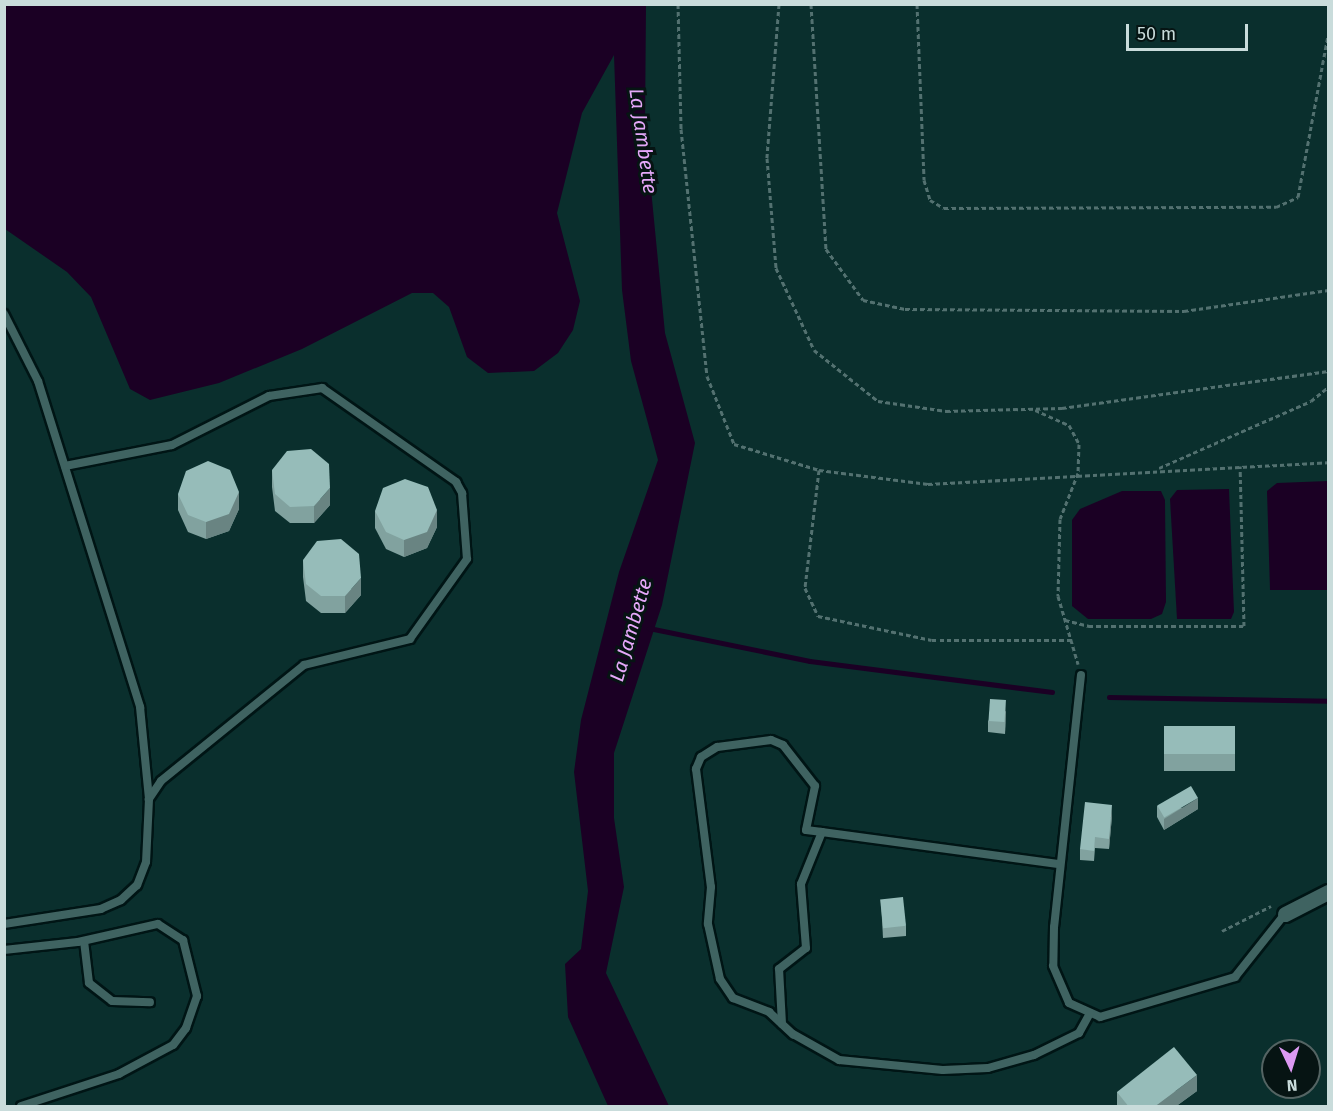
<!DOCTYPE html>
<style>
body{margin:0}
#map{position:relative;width:1333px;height:1111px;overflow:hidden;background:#0a2f2d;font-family:"Fira Sans",sans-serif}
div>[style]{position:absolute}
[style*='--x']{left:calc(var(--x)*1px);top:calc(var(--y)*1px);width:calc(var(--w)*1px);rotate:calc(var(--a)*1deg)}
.water>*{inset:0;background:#1b0024}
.stream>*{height:4.5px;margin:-2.25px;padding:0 2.25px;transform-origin:2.25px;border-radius:2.25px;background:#1b0024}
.path>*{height:3px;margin-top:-1.5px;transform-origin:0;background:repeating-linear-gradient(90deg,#537170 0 4.5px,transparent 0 7.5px)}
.roads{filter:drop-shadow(2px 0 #001515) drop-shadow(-2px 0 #001515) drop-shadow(0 2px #001515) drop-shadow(0 -2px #001515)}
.lane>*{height:8px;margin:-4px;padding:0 4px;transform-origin:4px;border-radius:4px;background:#3f6361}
.street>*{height:15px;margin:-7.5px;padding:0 7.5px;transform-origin:7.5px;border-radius:7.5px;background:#3f6361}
.wall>*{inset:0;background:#81a29f;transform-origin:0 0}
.shaded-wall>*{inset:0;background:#698482}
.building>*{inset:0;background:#96bcb9;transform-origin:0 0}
span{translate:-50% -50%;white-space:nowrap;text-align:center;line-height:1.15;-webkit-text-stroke:6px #061413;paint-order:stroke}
.water-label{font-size:20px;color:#e5a8f9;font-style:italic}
.frame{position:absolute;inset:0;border:6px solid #c9dcdb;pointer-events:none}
.north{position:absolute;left:1261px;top:1039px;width:60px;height:60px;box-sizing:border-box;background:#061413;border:2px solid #546463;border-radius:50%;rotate:176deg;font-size:16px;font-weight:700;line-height:24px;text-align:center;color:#c9dcdb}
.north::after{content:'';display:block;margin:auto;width:21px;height:27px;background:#dd99f3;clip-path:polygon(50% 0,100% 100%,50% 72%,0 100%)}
.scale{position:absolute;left:1126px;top:24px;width:122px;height:27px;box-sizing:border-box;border:3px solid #c9dcdb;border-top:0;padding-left:8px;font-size:18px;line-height:21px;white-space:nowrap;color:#c9dcdb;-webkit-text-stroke:4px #061413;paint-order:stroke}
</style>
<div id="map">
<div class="water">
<i style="clip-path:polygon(4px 5px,646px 5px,645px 127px,665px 333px,695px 443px,662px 605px,614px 753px,614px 818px,624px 887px,606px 973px,669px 1106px,608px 1106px,568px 1017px,565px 964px,581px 949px,588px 891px,574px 772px,581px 720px,619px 572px,658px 460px,631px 361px,622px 290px,614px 55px,582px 113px,557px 213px,580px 301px,573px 330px,558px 353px,534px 371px,488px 373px,467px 357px,449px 307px,433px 293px,412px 293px,302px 349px,219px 383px,150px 400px,130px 389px,91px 297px,67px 272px,5px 229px)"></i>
<i style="clip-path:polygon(1328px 481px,1328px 590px,1270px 590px,1267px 491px,1277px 483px)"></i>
<i style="clip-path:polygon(1229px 489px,1234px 612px,1231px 619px,1177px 619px,1170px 499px,1177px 490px)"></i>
<i style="clip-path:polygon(1122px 491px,1161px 491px,1165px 500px,1166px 602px,1162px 614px,1151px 619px,1088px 619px,1072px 606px,1072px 520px,1080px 509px)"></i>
</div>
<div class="stream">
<i style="--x:649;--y:628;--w:164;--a:11.6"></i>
<i style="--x:810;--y:661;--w:244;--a:7.3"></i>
<i style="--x:1109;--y:697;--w:219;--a:1"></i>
</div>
<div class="path">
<i style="--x:678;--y:4;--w:125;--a:88.6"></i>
<i style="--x:681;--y:129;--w:248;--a:84"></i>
<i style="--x:707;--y:376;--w:73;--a:68.3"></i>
<i style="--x:734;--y:444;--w:89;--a:17"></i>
<i style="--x:819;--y:470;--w:110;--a:7.3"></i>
<i style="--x:928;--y:484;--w:401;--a:-3.1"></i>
<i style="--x:779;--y:4;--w:154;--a:94.5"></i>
<i style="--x:767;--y:158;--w:110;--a:85.3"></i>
<i style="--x:776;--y:268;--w:90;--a:65.1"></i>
<i style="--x:814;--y:350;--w:82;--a:38.6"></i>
<i style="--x:878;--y:401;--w:69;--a:8.4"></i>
<i style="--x:946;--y:411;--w:116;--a:-1.5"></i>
<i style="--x:1062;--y:408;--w:269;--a:-7.9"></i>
<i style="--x:811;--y:4;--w:245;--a:86.5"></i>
<i style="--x:826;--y:249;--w:63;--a:54"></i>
<i style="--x:863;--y:300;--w:43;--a:12.1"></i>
<i style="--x:905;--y:309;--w:279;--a:0.4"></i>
<i style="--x:1184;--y:311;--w:146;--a:-8.3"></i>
<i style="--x:917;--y:4;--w:176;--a:87.7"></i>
<i style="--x:924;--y:180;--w:21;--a:73"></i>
<i style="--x:930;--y:200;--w:16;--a:30"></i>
<i style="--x:944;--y:208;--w:332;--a:-0.2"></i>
<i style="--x:1276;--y:207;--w:24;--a:-24"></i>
<i style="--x:1298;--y:197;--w:165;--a:-79.5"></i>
<i style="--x:1035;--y:410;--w:37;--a:24"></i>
<i style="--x:1069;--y:425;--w:21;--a:62"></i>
<i style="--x:1079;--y:444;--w:29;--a:92"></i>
<i style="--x:1078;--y:473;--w:49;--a:111.4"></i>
<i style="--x:1060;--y:519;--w:77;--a:91.5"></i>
<i style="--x:1058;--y:596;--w:71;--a:73.6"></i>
<i style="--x:1159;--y:468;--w:166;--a:-23.8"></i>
<i style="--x:1311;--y:401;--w:22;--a:-39"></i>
<i style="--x:819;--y:470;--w:119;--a:96.8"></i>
<i style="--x:805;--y:588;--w:31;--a:65"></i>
<i style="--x:818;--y:616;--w:116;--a:11.9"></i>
<i style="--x:932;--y:640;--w:139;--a:0"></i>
<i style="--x:1065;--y:620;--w:25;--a:14"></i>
<i style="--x:1089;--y:626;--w:155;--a:0"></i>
<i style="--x:1244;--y:626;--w:160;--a:-91.4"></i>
<i style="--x:1222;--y:931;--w:55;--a:-27"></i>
</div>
<div class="roads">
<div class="lane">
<i style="--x:4;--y:314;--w:75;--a:63.1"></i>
<i style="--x:38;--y:381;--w:342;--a:72.6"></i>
<i style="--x:140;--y:707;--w:92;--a:84.4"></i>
<i style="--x:149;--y:799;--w:63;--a:92.7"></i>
<i style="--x:146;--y:862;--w:25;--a:111"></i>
<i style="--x:137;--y:885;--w:22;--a:137"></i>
<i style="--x:121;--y:900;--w:22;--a:156"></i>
<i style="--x:101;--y:909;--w:98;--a:171.2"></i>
<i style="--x:65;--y:466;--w:109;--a:-11.1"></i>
<i style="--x:172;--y:445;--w:109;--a:-26.8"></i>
<i style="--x:269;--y:396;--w:54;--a:-8.6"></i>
<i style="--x:322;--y:388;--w:164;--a:35"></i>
<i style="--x:456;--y:482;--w:13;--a:61"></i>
<i style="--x:462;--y:493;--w:66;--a:85.7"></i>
<i style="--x:467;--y:559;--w:98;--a:125.5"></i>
<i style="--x:410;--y:639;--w:109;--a:166.2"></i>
<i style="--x:304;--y:665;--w:184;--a:141"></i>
<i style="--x:161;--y:781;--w:22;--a:124"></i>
<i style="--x:1081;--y:675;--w:253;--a:96.1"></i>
<i style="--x:1054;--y:927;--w:39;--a:91"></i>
<i style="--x:1053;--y:966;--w:40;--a:66.6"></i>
<i style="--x:1069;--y:1003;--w:34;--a:24"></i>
<i style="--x:1100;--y:1017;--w:141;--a:-16.5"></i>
<i style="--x:1235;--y:977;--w:80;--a:-51.6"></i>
<i style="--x:822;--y:832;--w:16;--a:-173"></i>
<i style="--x:806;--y:830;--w:45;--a:-78.4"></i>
<i style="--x:815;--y:786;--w:52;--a:-128"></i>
<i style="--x:783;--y:745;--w:13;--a:-157"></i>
<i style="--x:771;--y:740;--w:54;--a:172.6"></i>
<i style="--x:717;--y:747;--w:19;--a:148"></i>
<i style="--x:701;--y:757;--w:13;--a:113"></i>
<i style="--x:696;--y:769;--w:119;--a:82.8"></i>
<i style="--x:711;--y:887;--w:37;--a:95"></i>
<i style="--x:708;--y:924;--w:56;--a:77.7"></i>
<i style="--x:720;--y:979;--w:23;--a:56"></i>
<i style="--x:733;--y:998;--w:39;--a:21"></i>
<i style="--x:769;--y:1012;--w:33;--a:43"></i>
<i style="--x:793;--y:1034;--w:53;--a:29.5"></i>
<i style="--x:839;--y:1060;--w:104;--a:5.5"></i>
<i style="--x:943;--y:1070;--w:45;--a:-2.5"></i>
<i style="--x:988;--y:1068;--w:48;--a:-15.8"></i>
<i style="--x:1034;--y:1055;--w:50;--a:-26.1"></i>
<i style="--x:1079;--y:1033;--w:23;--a:-61"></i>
<i style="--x:84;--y:941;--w:42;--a:83.2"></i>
<i style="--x:89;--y:983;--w:29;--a:38"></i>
<i style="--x:112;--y:1001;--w:38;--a:2"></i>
<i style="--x:4;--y:950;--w:74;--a:-6.2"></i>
<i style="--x:78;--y:942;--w:82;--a:-12.7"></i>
<i style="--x:158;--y:924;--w:30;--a:33"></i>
<i style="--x:183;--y:940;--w:58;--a:76"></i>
<i style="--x:197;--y:996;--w:34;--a:109"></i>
<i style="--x:186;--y:1028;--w:21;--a:127"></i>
<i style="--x:173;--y:1045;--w:61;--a:151.8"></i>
<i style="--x:119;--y:1074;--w:103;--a:161.9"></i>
<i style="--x:782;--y:1024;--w:55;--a:-93.1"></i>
<i style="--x:779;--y:969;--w:34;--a:-38"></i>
<i style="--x:806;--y:948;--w:64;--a:-94.5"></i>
<i style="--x:801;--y:884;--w:56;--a:-68"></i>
<i style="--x:822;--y:832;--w:238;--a:7.7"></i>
</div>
<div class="street">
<i style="--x:1285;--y:914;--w:48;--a:-27.1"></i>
</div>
</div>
<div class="wall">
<i style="clip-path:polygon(272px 470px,330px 505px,314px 523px,290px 523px,275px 511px,272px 487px)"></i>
<i style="clip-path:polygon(178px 494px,239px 509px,229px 531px,206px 539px,188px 532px,178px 510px)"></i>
<i style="clip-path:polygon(375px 511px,437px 527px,427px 548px,404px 557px,386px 549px,375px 528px)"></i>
<i style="clip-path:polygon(303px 560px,361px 595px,345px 613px,321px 613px,306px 601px,303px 577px)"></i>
<i style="clip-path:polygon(1006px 711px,1005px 734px,988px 732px,988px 721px)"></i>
<i style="left:1235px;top:726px;width:45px;height:71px;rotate:90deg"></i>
<i style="clip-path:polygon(1157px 806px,1198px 809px,1164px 830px,1157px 817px)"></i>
<i style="clip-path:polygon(1112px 816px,1109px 849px,1095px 848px,1094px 861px,1080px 860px,1080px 849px)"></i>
<i style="clip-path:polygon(881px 902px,906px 926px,906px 936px,883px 938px)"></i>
<i style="clip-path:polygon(1197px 1091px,1175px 1107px,1117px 1107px,1117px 1092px)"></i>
</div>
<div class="shaded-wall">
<i style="clip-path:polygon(330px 488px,330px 505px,314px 523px,314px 506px)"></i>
<i style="clip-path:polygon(239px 492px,239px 509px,229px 531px,206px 539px,206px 522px)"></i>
<i style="clip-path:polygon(437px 510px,437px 527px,427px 548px,404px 557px,404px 540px)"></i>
<i style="clip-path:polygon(361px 578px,361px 595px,345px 613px,345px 596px)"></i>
<i style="clip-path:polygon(1006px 700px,1006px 711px,1005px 734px,1005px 722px)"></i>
<i style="clip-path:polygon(1198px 798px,1198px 809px,1164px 830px,1164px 819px)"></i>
<i style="clip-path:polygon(1112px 805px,1112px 816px,1109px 849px,1109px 839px)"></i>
<i style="clip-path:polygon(1197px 1075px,1197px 1091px,1175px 1107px,1154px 1107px)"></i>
</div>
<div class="building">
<i style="clip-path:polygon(311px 449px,329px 464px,330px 488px,314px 506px,290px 507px,275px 494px,272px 470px,287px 451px)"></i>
<i style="clip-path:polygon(208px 461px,230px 470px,239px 492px,229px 514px,206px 522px,188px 515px,178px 494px,186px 471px)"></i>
<i style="clip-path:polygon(405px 479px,428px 487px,437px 510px,427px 532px,404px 540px,386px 532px,375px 511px,383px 488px)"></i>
<i style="clip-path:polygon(341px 539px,359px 554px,361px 578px,345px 596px,321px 596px,306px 584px,303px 560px,317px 541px)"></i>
<i style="left:990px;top:699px;width:16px;height:22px;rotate:4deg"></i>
<i style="left:1235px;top:726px;width:28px;height:71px;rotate:90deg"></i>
<i style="left:1191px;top:786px;width:14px;height:39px;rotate:60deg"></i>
<i style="clip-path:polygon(1085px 802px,1112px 805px,1109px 839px,1095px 837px,1094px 851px,1080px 849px)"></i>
<i style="left:903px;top:897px;width:29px;height:23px;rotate:84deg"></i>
<i style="clip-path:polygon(1174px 1047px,1197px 1075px,1154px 1107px,1129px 1107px,1117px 1092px)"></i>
</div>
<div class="water-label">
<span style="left:643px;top:141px;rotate:82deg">La Jambette</span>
<span style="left:631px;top:630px;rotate:-74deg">La Jambette</span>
</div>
<div class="frame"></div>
<div class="north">N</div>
<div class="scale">50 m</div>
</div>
